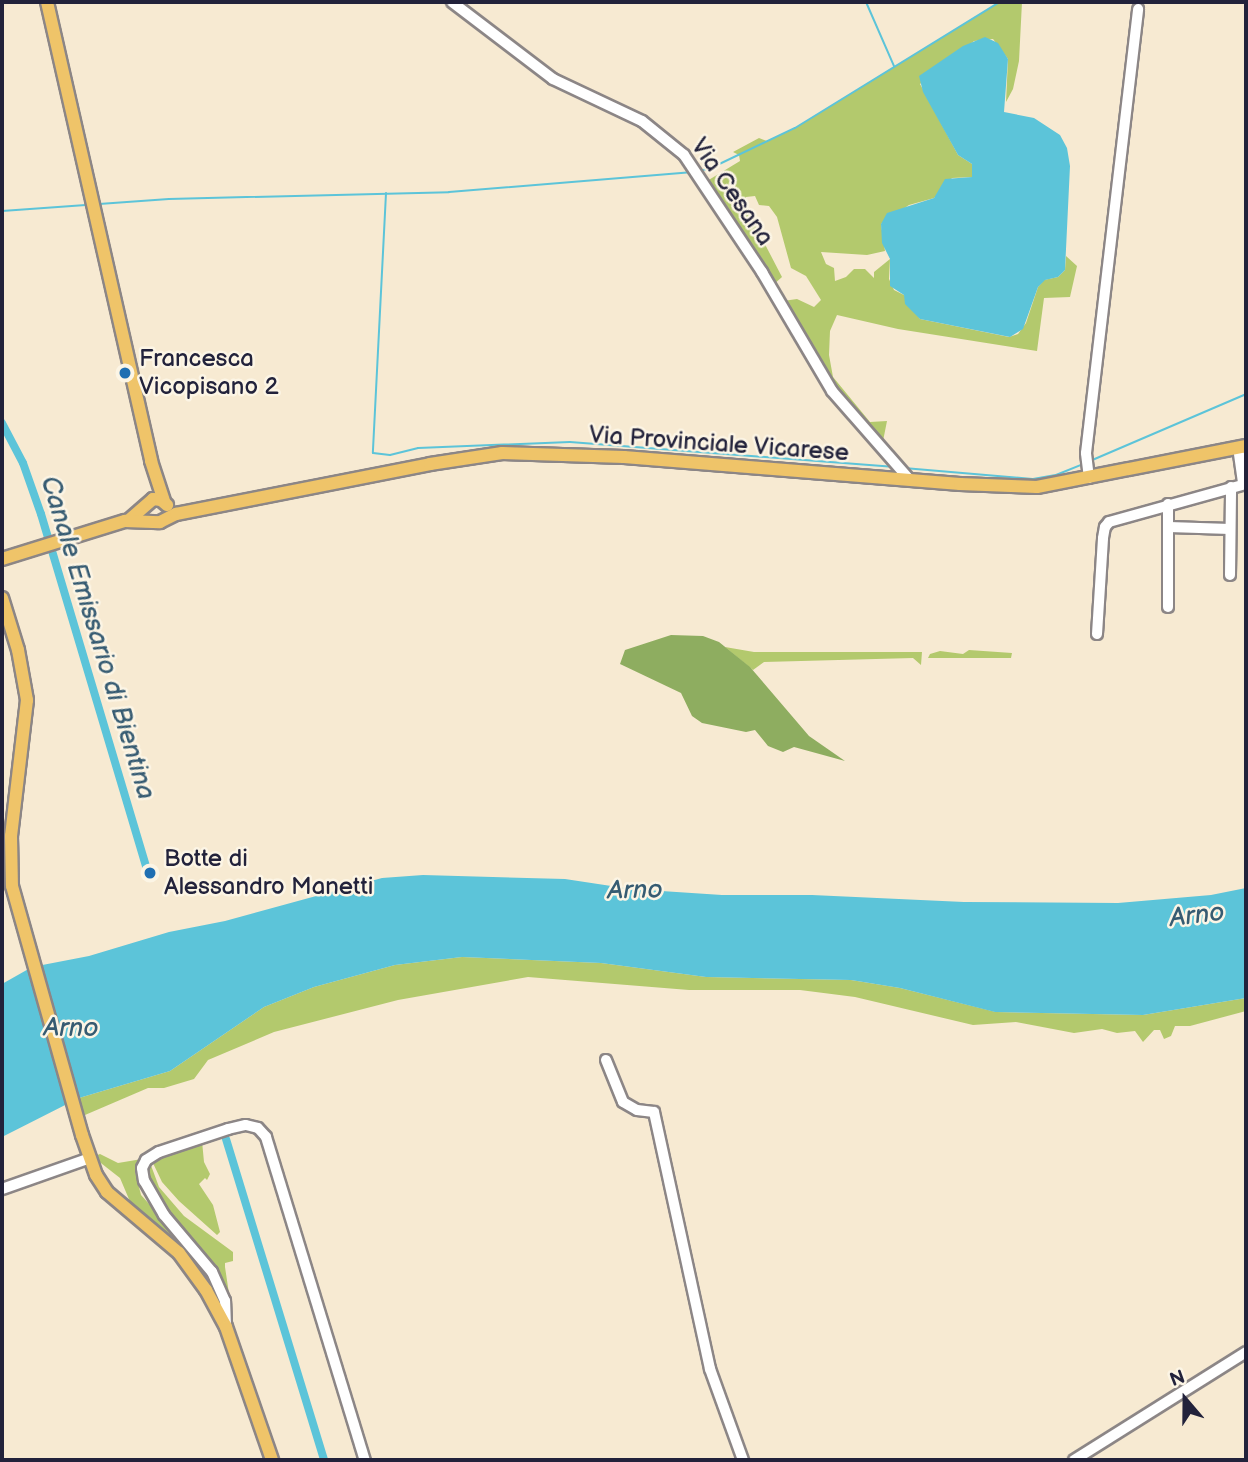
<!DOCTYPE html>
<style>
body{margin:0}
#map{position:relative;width:1248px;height:1462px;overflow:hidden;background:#f7ead2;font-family:"Balsamiq Sans",sans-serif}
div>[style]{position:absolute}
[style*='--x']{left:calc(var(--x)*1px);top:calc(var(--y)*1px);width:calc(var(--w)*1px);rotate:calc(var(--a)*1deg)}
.green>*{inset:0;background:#b3c96d}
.forest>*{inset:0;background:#8ead60}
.water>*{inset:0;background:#5cc4d9}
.stream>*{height:2px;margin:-1px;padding:0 1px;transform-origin:1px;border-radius:1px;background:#5cc4d9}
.canal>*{height:8px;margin:-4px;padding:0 4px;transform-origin:4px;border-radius:4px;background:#5cc4d9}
.roads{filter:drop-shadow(2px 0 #8c8686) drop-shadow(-2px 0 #8c8686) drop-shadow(0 2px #8c8686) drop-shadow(0 -2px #8c8686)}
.minor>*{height:10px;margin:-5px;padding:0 5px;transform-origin:5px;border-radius:5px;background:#fff}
.major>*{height:12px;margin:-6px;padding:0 6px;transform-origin:6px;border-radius:6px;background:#efc469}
.dots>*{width:19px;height:19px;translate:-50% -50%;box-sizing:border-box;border:4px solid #fcf5e5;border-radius:50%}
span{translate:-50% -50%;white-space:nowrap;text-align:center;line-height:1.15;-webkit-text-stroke:5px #fcf5e5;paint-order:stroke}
.street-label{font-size:24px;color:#22223b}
.poi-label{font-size:24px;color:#22223b}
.left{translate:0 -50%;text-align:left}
.water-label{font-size:26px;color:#365b72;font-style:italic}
.frame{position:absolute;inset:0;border:4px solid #22223b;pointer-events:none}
.north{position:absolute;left:1150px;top:1364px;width:70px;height:70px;-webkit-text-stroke:5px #fcf5e5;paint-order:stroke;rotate:340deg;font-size:19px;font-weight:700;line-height:28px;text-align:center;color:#22223b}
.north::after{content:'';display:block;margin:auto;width:24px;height:32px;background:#22223b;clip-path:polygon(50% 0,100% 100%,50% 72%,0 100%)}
</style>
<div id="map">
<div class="green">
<i style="clip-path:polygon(1000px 2px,1022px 2px,1019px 61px,1013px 89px,1006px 102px,1008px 59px,993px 39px,974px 41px,920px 84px,958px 155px,972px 164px,972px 177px,952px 178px,934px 198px,909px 205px,881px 224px,885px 251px,867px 255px,821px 252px,826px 264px,834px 268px,835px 281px,846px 277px,854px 269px,865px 269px,874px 278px,874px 272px,890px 259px,889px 279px,894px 290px,904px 295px,920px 319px,1009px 337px,1018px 334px,1026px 323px,1038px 287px,1044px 280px,1058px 277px,1065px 270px,1066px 256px,1077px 266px,1070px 297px,1044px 298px,1037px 351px,898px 329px,837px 315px,830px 331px,829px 355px,833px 377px,870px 422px,887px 421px,883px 441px,831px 382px,783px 301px,797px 299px,814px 307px,821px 300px,806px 276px,791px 268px,777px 217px,769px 206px,759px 205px,755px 196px,746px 197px,744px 204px,782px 277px,773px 285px,707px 181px,740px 161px,739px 155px,733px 152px,759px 138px,767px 141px,795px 128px)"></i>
<i style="clip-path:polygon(725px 647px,754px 652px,922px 652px,921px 665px,913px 658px,764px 662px,753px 670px)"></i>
<i style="clip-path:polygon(969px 650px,1012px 653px,1011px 658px,928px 658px,930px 654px,940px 651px,963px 654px)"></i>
<i style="clip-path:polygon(462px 957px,601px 963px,706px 977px,851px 980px,900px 988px,996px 1012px,1143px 1015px,1246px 998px,1246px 1011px,1190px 1026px,1175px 1026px,1171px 1036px,1164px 1039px,1160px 1030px,1154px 1030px,1143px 1042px,1135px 1031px,1117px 1033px,1102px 1029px,1074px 1033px,1016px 1022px,973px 1025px,855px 997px,800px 990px,689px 990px,528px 977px,398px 1000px,274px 1032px,208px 1060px,194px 1079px,164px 1088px,148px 1088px,85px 1115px,79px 1098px,170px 1071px,264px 1007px,314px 987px,395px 965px)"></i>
<i style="clip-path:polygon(202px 1141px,204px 1162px,210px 1174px,207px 1180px,205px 1178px,199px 1184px,213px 1205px,220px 1232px,217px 1235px,179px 1201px,162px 1182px,152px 1161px,158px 1155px)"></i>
<i style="clip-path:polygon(100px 1154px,118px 1163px,142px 1159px,135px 1171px,141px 1195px,186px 1245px,188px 1251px,134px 1211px,120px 1178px,97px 1160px,95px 1156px)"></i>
<i style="clip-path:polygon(149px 1160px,159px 1187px,184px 1216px,233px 1252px,233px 1261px,225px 1263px,225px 1267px,231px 1307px,209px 1258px,152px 1190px,144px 1167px)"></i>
</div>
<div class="forest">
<i style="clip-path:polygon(671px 635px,703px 636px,719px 642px,750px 667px,809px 736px,845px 761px,794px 747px,783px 752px,768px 746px,755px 730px,746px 732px,702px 723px,692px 716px,681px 693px,620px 664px,625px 650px)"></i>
</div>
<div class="water">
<i style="clip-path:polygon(985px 37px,998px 43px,1008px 59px,1004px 112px,1034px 118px,1060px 135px,1067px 148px,1070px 166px,1065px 270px,1058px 277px,1045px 280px,1038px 287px,1023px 329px,1010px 337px,920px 319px,905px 304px,904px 295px,890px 286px,890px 259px,882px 243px,881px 224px,887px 213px,934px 198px,945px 179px,972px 177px,972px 164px,958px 155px,923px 92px,919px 76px,963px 46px)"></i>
<i style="clip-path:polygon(423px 875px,565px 879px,631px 889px,722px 895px,812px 895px,964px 902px,1118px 903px,1211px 895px,1246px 888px,1246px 998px,1143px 1015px,995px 1012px,900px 988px,851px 980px,706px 977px,601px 963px,462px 957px,395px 965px,314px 987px,264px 1007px,170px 1071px,79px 1098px,2px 1137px,2px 984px,32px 967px,89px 956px,169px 932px,225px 921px,382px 878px)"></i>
</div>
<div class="stream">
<i style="--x:866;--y:2;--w:70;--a:66.4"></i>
<i style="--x:699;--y:171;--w:12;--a:-14"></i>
<i style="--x:711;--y:168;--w:93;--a:-25.5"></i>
<i style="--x:795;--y:128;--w:241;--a:-31.6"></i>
<i style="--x:386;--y:193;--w:260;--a:92.9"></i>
<i style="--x:373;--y:453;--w:17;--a:7"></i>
<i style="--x:390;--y:455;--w:29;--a:-14"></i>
<i style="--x:418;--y:448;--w:152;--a:-2.3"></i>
<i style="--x:570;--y:442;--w:323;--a:4.4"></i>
<i style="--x:99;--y:204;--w:70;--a:-4.1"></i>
<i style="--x:169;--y:199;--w:280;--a:-1.4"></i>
<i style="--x:449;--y:192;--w:242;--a:-4.7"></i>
<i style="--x:2;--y:211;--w:84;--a:-4.1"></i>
<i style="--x:1090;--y:461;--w:170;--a:-23.2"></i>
<i style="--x:904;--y:468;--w:129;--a:4.9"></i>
<i style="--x:1033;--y:479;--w:23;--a:-10"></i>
<i style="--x:1056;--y:475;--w:31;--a:-22"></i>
</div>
<div class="canal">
<i style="--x:2;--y:423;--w:45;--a:62.3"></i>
<i style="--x:23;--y:463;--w:54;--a:70.6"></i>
<i style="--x:41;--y:514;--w:368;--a:73.4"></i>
<i style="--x:226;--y:1139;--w:336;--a:73"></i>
</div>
<div class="roads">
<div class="minor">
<i style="--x:452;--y:2;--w:127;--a:37.3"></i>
<i style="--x:553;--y:79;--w:98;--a:25.3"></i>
<i style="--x:642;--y:121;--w:54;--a:39"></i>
<i style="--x:684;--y:155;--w:141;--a:56.3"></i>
<i style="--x:762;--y:272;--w:138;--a:59.5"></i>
<i style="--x:832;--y:391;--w:117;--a:48.8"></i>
<i style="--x:1238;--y:447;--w:37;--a:82"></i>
<i style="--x:1089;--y:478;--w:25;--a:-97"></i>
<i style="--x:1086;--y:453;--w:447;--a:-83.3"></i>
<i style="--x:1168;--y:504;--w:103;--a:90"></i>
<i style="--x:1169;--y:527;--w:61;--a:1.9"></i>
<i style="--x:1230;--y:575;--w:88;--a:-89.3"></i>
<i style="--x:1097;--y:634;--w:96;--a:-86.4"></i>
<i style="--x:1103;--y:538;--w:11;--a:-80"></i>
<i style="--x:1105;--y:527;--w:6;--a:-51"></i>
<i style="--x:1109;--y:522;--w:142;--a:-15.5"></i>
<i style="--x:606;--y:1060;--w:45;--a:68"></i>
<i style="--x:623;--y:1102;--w:16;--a:30"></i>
<i style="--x:637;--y:1110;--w:17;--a:7"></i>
<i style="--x:654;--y:1112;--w:263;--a:77.7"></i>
<i style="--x:710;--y:1369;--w:97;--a:70.1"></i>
<i style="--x:2;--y:1189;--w:93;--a:-19.4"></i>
<i style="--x:226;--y:1327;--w:26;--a:-92"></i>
<i style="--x:225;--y:1301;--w:32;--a:-114"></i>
<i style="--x:212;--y:1272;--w:75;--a:-130.1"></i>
<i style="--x:164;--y:1215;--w:39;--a:-120"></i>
<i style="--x:144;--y:1181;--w:13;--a:-99"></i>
<i style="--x:142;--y:1168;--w:9;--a:-63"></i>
<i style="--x:146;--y:1160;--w:15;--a:-32"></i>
<i style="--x:159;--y:1152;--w:73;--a:-18.4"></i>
<i style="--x:228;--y:1129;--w:18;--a:-13"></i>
<i style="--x:246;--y:1125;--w:12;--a:14"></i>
<i style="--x:258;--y:1128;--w:12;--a:48"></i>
<i style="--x:266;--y:1137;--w:338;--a:73"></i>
<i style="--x:1074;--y:1460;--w:203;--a:-32.1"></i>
</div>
<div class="major">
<i style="--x:47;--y:2;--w:471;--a:77.2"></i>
<i style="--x:151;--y:461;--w:42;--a:72"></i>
<i style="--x:129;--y:520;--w:32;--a:-41"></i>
<i style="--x:153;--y:499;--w:8;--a:7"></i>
<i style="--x:161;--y:500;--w:8;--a:40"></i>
<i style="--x:2;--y:559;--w:129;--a:-17.2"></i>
<i style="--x:125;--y:521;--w:35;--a:2"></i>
<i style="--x:160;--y:522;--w:18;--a:-27"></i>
<i style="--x:176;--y:514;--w:259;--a:-11.1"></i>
<i style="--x:430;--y:464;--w:73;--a:-8.7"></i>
<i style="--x:502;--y:453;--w:122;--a:1.9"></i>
<i style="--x:624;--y:457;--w:337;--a:4.6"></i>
<i style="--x:960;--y:484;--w:77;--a:2.2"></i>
<i style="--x:1037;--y:487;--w:213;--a:-11.1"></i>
<i style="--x:2;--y:598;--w:54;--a:72.9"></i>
<i style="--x:18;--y:650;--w:51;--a:79.8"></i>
<i style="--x:27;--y:700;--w:137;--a:96.7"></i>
<i style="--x:11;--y:836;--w:50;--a:88.9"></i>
<i style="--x:12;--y:886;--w:259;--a:74.3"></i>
<i style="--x:82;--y:1135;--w:42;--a:70.7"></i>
<i style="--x:96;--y:1175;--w:20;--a:57"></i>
<i style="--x:107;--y:1192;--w:94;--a:40.3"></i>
<i style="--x:179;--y:1253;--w:46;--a:53.9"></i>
<i style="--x:206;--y:1290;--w:42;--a:61.6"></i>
<i style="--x:226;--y:1327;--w:141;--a:70.9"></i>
</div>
</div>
<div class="dots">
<i style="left:125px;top:373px;background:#1f6fb2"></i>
<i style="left:150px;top:873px;background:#1f6fb2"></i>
</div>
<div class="street-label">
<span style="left:732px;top:192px;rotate:55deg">Via Cesana</span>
<span style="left:719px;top:444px;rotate:4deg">Via Provinciale Vicarese</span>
</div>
<div class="poi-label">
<span class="left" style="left:139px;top:373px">Francesca<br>Vicopisano 2</span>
<span class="left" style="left:164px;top:873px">Botte di<br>Alessandro Manetti</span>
</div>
<div class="water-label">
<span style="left:97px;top:638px;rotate:73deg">Canale Emissario di Bientina</span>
<span style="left:635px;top:891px;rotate:-1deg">Arno</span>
<span style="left:1197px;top:916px;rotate:-7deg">Arno</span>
<span style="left:71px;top:1029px">Arno</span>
</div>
<div class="frame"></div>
<div class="north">N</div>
</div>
